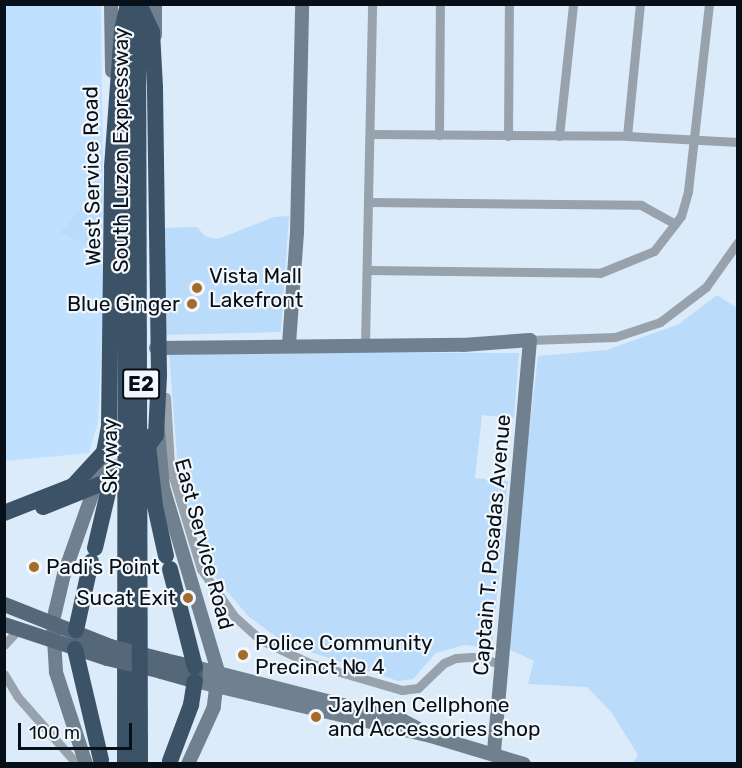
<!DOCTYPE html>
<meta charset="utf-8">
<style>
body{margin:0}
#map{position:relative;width:742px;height:768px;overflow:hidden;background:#dbebfa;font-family:Rubik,sans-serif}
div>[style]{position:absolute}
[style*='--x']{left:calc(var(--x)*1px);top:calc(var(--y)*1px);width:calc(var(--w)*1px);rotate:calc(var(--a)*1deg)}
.built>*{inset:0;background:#bfe0fe}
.green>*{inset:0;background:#badcfa}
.street>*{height:9px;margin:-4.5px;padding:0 4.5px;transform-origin:4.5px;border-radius:4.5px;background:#97a2ad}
.secondary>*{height:14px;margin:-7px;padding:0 7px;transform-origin:7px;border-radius:7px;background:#70808f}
.primary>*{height:15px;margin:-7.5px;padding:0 7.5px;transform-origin:7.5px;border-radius:7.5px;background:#54687a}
.highway>*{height:16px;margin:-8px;padding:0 8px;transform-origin:8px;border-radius:8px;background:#3c5367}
.primary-bridge>*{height:15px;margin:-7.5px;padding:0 7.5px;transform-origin:7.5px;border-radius:7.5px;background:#54687a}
.highway-bridge>*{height:16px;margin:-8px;padding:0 8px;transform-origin:8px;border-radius:8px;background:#3c5367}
.dots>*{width:16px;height:16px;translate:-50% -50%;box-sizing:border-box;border:3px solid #f2f7fc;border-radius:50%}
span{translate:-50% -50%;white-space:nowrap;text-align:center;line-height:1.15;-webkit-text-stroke:4.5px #f2f7fc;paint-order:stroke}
.shield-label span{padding:2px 4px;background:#f2f7fc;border:2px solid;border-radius:4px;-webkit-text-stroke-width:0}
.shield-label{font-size:20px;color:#071018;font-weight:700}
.street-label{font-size:21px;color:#071018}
.poi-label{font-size:21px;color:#071018}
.left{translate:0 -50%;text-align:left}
.right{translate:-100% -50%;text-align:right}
.frame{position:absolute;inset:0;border:6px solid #071018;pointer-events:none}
.scale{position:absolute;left:18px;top:723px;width:114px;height:27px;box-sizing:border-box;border:3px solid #071018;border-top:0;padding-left:8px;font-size:18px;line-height:21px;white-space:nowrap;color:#071018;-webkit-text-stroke:4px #f2f7fc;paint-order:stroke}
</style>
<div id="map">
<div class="built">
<i style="clip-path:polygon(4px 5px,101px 5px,103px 182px,61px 233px,102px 251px,103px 312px,98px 422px,89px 453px,5px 461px)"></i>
</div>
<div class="green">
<i style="clip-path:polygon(103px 182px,102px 251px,60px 233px)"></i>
<i style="clip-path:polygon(289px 216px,281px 332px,161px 335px,162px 228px,197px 227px,205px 236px,218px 239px,274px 217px)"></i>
<i style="clip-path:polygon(717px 295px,737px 308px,737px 763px,633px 763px,638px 755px,612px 713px,587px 687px,528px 684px,534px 661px,504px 647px,538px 356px,607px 350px,679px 324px)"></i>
<i style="clip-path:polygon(169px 352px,519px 353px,514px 418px,482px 415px,475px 478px,508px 481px,492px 648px,464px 645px,436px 653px,413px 679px,398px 681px,286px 644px,248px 616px,215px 577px,179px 483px)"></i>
</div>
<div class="street">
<i style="--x:371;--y:134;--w:256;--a:0.4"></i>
<i style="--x:627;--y:136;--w:111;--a:3.1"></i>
<i style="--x:439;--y:135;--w:131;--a:-89.6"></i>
<i style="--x:508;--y:136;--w:132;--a:-89.6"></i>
<i style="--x:559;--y:136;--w:133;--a:-83.9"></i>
<i style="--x:627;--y:136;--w:133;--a:-84.4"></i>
<i style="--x:369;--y:202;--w:272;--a:0.6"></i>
<i style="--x:641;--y:205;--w:39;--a:29"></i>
<i style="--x:367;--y:270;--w:233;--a:0.7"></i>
<i style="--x:600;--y:273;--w:58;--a:-22.2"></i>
<i style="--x:654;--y:251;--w:44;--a:-52.4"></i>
<i style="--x:681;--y:216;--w:26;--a:-74"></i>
<i style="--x:688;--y:191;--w:188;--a:-83.6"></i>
<i style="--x:530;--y:340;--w:85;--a:-2"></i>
<i style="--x:615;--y:337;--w:47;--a:-18.4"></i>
<i style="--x:660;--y:322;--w:58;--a:-37.3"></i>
<i style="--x:706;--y:287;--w:55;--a:-54.6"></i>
<i style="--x:365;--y:344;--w:340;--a:-88.8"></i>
<i style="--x:166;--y:397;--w:70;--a:86.7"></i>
<i style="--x:170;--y:467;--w:107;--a:73.1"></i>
<i style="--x:201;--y:569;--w:57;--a:54.9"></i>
<i style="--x:234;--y:616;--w:36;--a:42"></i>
<i style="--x:261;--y:640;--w:53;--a:25.6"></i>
<i style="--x:309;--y:663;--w:97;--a:16.2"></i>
<i style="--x:402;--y:690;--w:16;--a:-7"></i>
<i style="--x:418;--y:688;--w:36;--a:-44"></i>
<i style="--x:444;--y:663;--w:13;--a:-23"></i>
<i style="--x:456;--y:658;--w:16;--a:-4"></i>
<i style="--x:472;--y:657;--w:32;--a:13"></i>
<i style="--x:4;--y:645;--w:22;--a:-47"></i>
<i style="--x:4;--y:674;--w:26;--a:59"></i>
<i style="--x:17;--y:696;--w:91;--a:48.6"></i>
</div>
<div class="secondary">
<i style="--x:111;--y:4;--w:67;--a:89.1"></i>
<i style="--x:155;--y:35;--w:31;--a:-90"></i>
<i style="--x:289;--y:344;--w:111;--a:-85.9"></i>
<i style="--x:297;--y:233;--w:229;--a:-88.7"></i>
<i style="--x:156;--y:348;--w:307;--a:-0.6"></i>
<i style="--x:463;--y:345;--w:67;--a:-4.3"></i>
<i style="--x:530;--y:340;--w:416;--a:95"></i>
<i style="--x:158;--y:430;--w:57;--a:85"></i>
<i style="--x:163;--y:487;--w:193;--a:73.4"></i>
<i style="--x:218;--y:672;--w:35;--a:97"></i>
<i style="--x:214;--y:707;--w:63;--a:114.5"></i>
<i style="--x:195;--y:667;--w:214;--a:14.4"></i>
<i style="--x:402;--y:720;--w:18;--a:29"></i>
<i style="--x:195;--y:681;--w:242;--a:13.1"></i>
<i style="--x:431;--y:736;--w:97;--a:16.8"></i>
<i style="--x:86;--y:764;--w:97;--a:-108.1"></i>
<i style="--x:56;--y:672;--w:51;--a:-93.4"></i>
<i style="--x:53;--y:621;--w:48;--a:-76.8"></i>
<i style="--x:64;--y:574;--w:135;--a:-70.5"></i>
</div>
<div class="primary">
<i style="--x:4;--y:604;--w:114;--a:21.6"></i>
<i style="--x:4;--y:624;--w:108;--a:18.3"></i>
<i style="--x:161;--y:671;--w:35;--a:16"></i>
<i style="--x:195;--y:681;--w:14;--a:-90"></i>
<i style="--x:195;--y:667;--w:31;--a:-167"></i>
</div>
<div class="highway">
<i style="--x:129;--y:17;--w:59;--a:89"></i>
<i style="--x:147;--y:437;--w:69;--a:83.4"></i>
<i style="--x:155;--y:506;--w:51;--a:77.6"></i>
<i style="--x:4;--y:513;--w:74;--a:-21.4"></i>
<i style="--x:73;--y:486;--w:46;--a:-47.6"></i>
<i style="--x:104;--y:452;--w:26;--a:-79"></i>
<i style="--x:109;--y:426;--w:259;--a:-89.3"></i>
<i style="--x:95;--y:548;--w:83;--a:-76.8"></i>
<i style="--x:170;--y:569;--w:101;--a:75.7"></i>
<i style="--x:76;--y:630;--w:70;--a:-77.6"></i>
<i style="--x:75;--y:649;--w:114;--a:76.8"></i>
<i style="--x:170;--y:761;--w:60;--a:-69.4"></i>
<i style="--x:191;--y:705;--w:24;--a:-81"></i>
<i style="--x:125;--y:764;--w:693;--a:-89.92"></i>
</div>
<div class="primary-bridge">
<i style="--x:110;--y:646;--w:57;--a:14.3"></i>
<i style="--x:107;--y:658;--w:56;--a:13.5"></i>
</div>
<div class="highway-bridge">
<i style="--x:138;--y:4;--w:760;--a:89.85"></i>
<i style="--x:112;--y:167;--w:137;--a:-85.8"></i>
<i style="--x:122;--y:30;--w:27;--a:-77"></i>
<i style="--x:43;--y:507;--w:92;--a:-21.8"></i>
<i style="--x:128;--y:473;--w:47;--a:-53.6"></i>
<i style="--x:156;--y:435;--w:60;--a:-87.1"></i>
<i style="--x:159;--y:375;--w:288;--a:-90.8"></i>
<i style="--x:155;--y:87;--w:55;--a:-93.1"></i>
<i style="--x:152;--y:32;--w:26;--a:-115"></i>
</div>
<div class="dots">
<i style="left:197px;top:288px;background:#a56b2b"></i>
<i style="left:192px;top:304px;background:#a56b2b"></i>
<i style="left:34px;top:567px;background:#a56b2b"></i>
<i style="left:188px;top:598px;background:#a56b2b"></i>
<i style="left:243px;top:655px;background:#a56b2b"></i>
<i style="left:316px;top:717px;background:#a56b2b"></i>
</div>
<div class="shield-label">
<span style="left:141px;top:384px">E2</span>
</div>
<div class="street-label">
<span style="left:121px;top:150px;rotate:-90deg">South Luzon Expressway</span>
<span style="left:92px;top:176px;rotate:-91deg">West Service Road</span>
<span style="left:110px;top:456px;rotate:-90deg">Skyway</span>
<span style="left:204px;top:544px;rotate:75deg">East Service Road</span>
<span style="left:492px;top:545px;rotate:-85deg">Captain T. Posadas Avenue</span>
</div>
<div class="poi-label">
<span class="left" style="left:209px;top:288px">Vista Mall<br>Lakefront</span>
<span class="right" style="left:180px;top:304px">Blue Ginger</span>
<span class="left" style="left:46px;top:567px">Padi's Point</span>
<span class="right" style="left:176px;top:598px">Sucat Exit</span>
<span class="left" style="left:255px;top:655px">Police Community<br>Precinct № 4</span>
<span class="left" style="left:328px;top:717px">Jaylhen Cellphone<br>and Accessories shop</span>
</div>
<div class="frame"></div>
<div class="scale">100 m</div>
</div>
